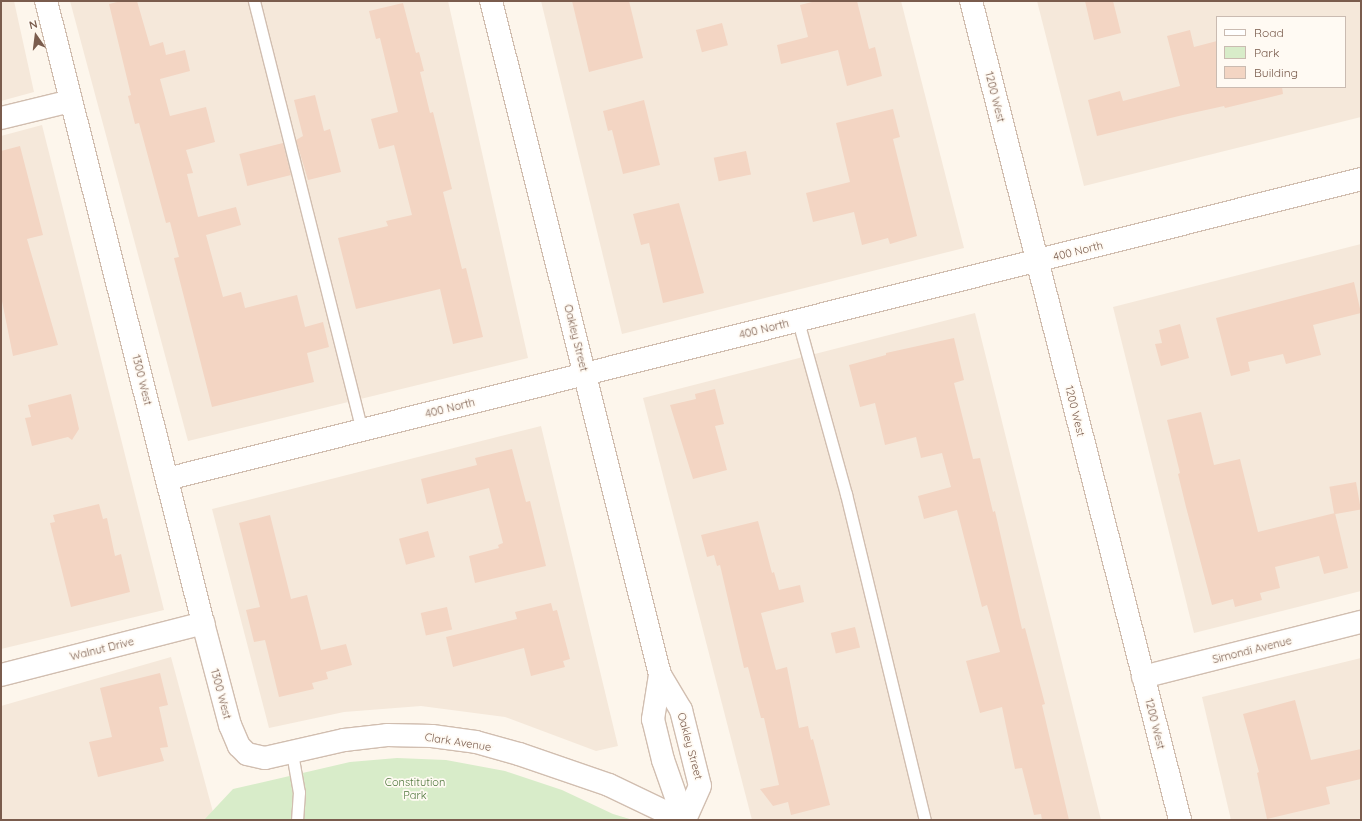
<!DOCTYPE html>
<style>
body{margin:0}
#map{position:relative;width:1362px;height:821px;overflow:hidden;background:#fdf6ec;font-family:Quicksand,sans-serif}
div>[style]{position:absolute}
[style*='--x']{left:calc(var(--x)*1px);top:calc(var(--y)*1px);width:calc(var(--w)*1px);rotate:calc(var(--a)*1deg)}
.residential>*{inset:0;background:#f5e8da}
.green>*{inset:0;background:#d8ecc9}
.building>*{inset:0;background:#f3d5c3;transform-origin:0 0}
.roads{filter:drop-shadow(1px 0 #d1beb0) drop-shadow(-1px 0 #d1beb0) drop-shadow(0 1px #d1beb0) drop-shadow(0 -1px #d1beb0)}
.service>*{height:11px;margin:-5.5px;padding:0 5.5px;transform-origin:5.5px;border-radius:5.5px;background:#fff}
.minor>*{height:22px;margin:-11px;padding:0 11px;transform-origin:11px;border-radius:11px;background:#fff}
span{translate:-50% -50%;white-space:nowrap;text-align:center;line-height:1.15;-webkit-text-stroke:3.5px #fffaf3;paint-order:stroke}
.street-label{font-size:11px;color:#7a5c4d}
.park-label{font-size:11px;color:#537a41}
.frame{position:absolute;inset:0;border:2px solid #7a5c4d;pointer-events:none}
.legend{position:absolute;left:1216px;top:16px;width:130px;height:72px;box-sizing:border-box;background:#fffaf3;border:1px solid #cabbb1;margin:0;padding:5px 7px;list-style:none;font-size:12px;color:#7a5c4d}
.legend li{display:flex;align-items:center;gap:8px;height:20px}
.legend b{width:20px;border:1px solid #cabbb1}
.north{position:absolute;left:16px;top:16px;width:40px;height:40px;-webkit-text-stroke:3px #fffaf3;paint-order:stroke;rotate:346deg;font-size:11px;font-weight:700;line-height:16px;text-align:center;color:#7a5c4d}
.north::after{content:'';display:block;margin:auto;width:14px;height:18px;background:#7a5c4d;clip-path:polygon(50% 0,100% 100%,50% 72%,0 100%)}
</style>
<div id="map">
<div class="residential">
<i style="clip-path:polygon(1px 1px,14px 1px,34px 92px,1px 101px)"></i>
<i style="clip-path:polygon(70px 1px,448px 1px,528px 358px,188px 441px)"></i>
<i style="clip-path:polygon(541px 1px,901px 1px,964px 248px,622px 334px)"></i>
<i style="clip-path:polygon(evenodd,1037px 1px,1361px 1px,1361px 117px,1084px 186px,1037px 1px,1217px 17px,1345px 17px,1345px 87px,1217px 87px,1217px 17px)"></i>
<i style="clip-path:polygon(42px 125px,164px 610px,1px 649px,1px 136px)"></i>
<i style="clip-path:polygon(1361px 244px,1361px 591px,1194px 633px,1113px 307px)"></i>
<i style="clip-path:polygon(975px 313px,1101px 820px,752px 820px,643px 398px)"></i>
<i style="clip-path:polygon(541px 426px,618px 746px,596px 751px,505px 717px,421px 706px,344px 712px,269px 728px,212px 509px)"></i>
<i style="clip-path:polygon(171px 657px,213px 812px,204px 820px,1px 820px,1px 706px)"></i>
<i style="clip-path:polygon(1361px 658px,1361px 820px,1231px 820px,1202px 697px)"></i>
</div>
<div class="green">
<i style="clip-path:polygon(397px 758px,446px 760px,505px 771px,562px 790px,613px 814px,633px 820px,204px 820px,233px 789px,350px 762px)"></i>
</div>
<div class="building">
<i style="clip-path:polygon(121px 1px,137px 1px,150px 46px,163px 42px,166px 55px,185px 50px,190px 71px,160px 79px,170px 116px,206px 107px,215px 142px,186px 150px,193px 173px,187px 174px,198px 217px,236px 207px,241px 225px,206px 235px,223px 297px,241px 292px,245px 308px,297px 295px,305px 327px,323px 322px,329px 347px,307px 353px,314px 382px,212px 407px,174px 258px,179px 257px,170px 222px,166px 223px,139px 123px,135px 124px,128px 96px,131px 95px,109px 4px)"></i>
<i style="clip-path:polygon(572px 1px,629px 1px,643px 58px,589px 72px)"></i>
<i style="clip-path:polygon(816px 1px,857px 1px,869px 49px,875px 47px,882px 76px,847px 86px,838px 50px,781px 64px,777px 45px,808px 37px,800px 5px)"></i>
<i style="clip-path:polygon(1085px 1px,1113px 1px,1121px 33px,1094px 40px)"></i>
<i style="clip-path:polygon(403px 3px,416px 53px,419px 52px,424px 71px,420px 72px,430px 113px,433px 112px,452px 189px,443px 192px,462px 269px,466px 268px,483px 337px,453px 344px,440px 289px,356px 309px,338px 238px,388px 226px,386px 221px,412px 215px,394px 145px,379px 149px,371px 119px,398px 112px,380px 38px,376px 39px,369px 11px)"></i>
<i style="left:722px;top:23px;width:23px;height:27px;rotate:75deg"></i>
<i style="clip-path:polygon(1190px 30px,1194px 47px,1217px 41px,1217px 87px,1282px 87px,1283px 94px,1225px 108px,1224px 106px,1183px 115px,1097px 136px,1088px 100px,1120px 91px,1123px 101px,1180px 86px,1167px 36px)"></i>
<i style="clip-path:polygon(315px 95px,324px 131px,330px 129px,341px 172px,308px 180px,296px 140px,303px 136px,294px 100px)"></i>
<i style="clip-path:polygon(644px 100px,660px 165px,623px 174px,612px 130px,608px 131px,603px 111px)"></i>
<i style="clip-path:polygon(893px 109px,900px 137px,893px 139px,917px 236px,890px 244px,888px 238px,862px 245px,854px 212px,813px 222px,806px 193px,850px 182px,836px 123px)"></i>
<i style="left:283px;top:143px;width:33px;height:45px;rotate:76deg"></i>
<i style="clip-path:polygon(20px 146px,43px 235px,27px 239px,58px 345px,13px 356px,1px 296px,1px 151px)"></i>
<i style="left:746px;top:151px;width:24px;height:33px;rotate:78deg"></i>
<i style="clip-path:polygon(679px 203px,704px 293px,663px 303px,649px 243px,641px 245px,633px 214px)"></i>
<i style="clip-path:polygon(1354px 282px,1361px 313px,1313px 325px,1321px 355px,1286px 364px,1283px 354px,1248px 362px,1250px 371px,1231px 376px,1216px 318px)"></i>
<i style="clip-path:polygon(1180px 324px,1189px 358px,1161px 366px,1155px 344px,1162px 343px,1159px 330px)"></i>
<i style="clip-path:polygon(954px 338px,964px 380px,954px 383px,973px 459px,980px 458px,993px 512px,995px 511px,1022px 629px,1025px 628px,1045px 704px,1042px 705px,1069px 820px,1042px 820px,1041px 814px,1034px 815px,1022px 768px,1015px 769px,1002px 707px,980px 713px,966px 661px,1000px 652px,987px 605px,982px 607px,957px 510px,924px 519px,918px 496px,951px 487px,942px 453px,921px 458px,916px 437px,885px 445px,875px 403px,860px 407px,849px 365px,886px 355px,886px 353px)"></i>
<i style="clip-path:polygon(715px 389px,724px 424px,715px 426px,727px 470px,693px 479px,670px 405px,696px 399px,695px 394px)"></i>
<i style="clip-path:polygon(71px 394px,79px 429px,72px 440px,68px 437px,32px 446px,25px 418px,31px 417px,28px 405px)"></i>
<i style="clip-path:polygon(1201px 412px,1214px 465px,1240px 459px,1258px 532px,1335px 513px,1348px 568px,1324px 574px,1319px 556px,1275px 567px,1280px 588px,1260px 593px,1262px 600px,1235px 607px,1233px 599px,1212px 605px,1186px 507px,1178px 474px,1180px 473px,1167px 420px)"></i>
<i style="clip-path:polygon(512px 449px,526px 502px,530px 501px,546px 566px,475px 583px,469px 556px,499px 548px,498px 545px,503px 543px,489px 488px,427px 504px,421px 479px,477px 465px,475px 458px)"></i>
<i style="left:1356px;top:482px;width:28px;height:27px;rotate:80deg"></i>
<i style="clip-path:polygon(99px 504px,103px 519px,107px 518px,115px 556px,121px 554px,130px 592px,71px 607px,50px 523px,55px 522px,53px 515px)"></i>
<i style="clip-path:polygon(270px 515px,291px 599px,307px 595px,321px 650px,346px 644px,352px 665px,326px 672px,328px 679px,312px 683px,314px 689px,279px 697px,265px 640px,254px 642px,246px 610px,260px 607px,239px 523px)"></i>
<i style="clip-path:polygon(758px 521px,772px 573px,774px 572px,779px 590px,800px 585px,804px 602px,761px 613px,776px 670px,787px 667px,799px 728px,808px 726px,811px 740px,813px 739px,830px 805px,791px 815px,788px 802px,773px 806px,760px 789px,779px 785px,764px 718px,761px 718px,748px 667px,744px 668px,720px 565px,717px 566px,714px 555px,707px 557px,701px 535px)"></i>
<i style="left:428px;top:531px;width:27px;height:30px;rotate:75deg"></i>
<i style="clip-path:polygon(551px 603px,553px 611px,557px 610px,570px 659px,563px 661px,565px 667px,531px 676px,524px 648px,453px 667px,446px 637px,517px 619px,515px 612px)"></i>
<i style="left:447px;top:607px;width:23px;height:27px;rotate:77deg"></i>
<i style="left:855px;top:627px;width:21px;height:25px;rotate:76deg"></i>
<i style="clip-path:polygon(160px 673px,168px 705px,159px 707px,168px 747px,160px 748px,164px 761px,98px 777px,89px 742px,112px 737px,100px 688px)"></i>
<i style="clip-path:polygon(1295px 700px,1311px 760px,1361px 749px,1361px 779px,1326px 787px,1330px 804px,1267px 819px,1257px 773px,1259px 772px,1243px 714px)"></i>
</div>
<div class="roads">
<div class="service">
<i style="--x:254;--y:1;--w:442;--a:75.9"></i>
<i style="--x:798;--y:321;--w:180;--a:74.5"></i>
<i style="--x:846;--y:494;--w:335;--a:76.4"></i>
<i style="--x:292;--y:753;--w:40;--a:80"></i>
<i style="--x:299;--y:792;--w:28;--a:94"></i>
</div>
<div class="minor">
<i style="--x:46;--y:1;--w:642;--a:75.83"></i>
<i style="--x:203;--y:623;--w:106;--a:75.2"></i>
<i style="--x:230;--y:725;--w:23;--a:67"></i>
<i style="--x:239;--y:746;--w:11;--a:45"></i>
<i style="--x:247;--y:754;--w:18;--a:13"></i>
<i style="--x:265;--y:758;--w:81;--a:-12.8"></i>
<i style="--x:344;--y:740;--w:43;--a:-6.6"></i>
<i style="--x:387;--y:735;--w:45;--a:1.3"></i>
<i style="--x:432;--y:736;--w:44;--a:7.8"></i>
<i style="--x:476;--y:742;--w:45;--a:15.6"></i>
<i style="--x:519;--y:754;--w:95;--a:19"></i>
<i style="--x:609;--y:785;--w:81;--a:25.6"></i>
<i style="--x:491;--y:1;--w:695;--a:75.92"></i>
<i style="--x:660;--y:675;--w:41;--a:59"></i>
<i style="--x:681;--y:710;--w:78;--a:76"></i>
<i style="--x:700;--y:786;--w:37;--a:114"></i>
<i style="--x:971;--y:1;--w:845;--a:75.68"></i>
<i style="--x:1;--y:118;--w:72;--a:-13.7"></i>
<i style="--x:167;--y:479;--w:1231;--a:-14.1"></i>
<i style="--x:1;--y:675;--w:209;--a:-14.4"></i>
<i style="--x:660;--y:675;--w:45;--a:99"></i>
<i style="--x:653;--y:719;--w:42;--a:76.3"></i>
<i style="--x:663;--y:760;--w:64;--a:70.7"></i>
<i style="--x:1143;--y:677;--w:225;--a:-14.2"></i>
</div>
</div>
<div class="street-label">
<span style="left:995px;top:97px;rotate:76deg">1200 West</span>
<span style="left:1078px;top:251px;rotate:-14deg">400 North</span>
<span style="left:764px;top:329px;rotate:-14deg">400 North</span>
<span style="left:576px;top:338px;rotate:76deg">Oakley Street</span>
<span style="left:142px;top:380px;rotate:76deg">1300 West</span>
<span style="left:450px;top:408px;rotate:-14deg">400 North</span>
<span style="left:1075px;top:411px;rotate:76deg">1200 West</span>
<span style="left:102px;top:649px;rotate:-14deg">Walnut Drive</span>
<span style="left:1252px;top:650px;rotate:-14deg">Simondi Avenue</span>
<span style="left:221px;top:694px;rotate:75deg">1300 West</span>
<span style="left:1155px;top:724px;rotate:76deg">1200 West</span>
<span style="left:458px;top:742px;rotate:9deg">Clark Avenue</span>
<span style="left:690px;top:746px;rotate:75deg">Oakley Street</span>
</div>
<div class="park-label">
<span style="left:415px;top:789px">Constitution<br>Park</span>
</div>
<div class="frame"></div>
<ul class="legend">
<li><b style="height:5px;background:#fff"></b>Road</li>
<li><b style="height:11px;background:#d8ecc9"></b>Park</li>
<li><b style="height:11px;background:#f3d5c3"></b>Building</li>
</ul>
<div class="north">N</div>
</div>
